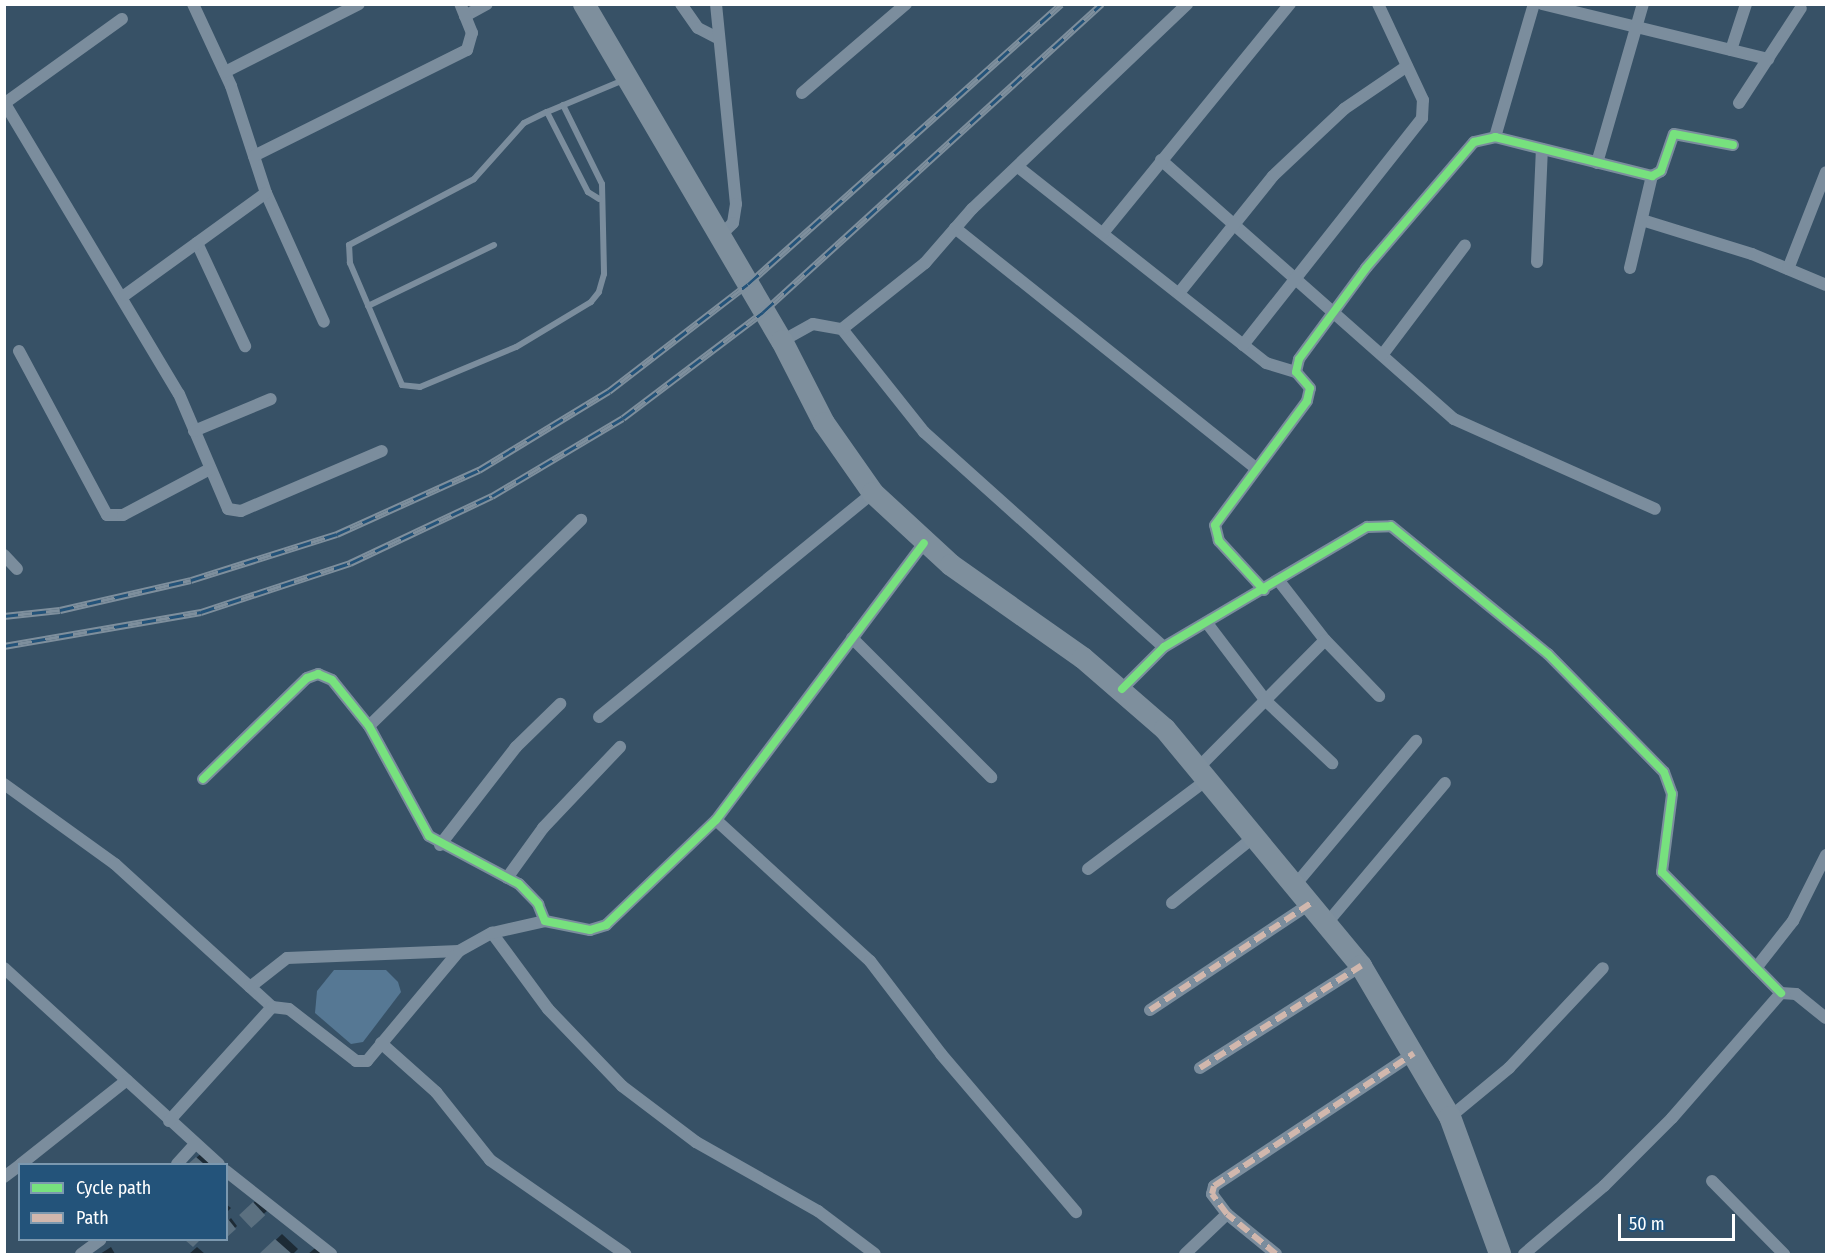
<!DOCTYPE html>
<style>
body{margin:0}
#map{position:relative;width:1831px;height:1259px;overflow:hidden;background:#375166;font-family:"Fira Sans Condensed",sans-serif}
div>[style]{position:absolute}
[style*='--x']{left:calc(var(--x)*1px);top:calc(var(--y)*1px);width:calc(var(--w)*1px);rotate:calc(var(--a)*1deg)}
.water>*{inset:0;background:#567894}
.shadow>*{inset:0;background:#0007;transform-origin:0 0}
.building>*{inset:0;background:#5b7080;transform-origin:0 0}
.lane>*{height:6px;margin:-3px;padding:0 3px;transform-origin:3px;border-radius:3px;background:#7b8d9d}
.street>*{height:12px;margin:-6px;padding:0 6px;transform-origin:6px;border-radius:6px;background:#7b8d9d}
.highway>*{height:22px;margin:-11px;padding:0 11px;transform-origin:11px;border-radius:11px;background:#7e8f9d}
.rail>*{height:7px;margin-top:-3.5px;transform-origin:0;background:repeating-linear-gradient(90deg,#23537a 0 14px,#7e8f9d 0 28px);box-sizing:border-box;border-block:2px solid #7e8f9d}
.quiet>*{height:6px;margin-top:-3px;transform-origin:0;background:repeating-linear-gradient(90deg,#d1b7ad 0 12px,transparent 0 18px)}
.cycleway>*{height:8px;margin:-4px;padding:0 4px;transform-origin:4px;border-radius:4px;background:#77e17e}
span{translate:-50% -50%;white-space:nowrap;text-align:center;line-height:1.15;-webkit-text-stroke:4.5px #23537a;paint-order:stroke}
.frame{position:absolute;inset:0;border:6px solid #fff;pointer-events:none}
.legend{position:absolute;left:18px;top:1163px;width:210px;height:78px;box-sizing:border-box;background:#23537a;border:2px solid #7b98af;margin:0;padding:8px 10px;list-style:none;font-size:18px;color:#fff}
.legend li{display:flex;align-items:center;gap:12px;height:30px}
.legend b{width:30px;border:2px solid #7b98af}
.scale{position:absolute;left:1618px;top:1214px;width:117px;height:27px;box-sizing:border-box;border:3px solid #fff;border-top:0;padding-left:8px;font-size:18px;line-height:21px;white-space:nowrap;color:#fff;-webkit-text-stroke:4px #23537a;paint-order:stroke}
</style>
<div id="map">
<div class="water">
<i style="clip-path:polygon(334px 970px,386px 970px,398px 982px,401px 992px,363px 1042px,351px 1044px,315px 1013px,317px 991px)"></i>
</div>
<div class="shadow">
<i style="clip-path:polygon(203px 1152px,216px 1164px,189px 1164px)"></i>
<i style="left:260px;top:1197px;width:15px;height:26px;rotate:48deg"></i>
<i style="clip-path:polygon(226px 1204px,231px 1208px,226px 1213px)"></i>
<i style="clip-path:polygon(231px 1218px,237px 1226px,226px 1236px,226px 1223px)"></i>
<i style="clip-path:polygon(282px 1234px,298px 1249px,293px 1254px,261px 1254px)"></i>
<i style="clip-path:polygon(319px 1245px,328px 1254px,308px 1254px)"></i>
<i style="clip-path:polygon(111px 1247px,115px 1254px,100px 1254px)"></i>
<i style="clip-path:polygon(197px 1247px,205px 1254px,189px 1254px)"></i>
</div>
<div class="building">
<i style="clip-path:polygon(196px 1157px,204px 1164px,188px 1164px)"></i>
<i style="left:253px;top:1202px;width:18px;height:19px;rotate:47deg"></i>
<i style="clip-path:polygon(228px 1219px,236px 1229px,226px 1238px,226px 1221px)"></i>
<i style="clip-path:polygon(275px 1239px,292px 1254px,259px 1254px)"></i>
<i style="clip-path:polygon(185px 1240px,200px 1240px,193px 1247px)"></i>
</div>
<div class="lane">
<i style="--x:563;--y:105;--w:88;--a:63.7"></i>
<i style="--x:602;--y:184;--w:90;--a:88.7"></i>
<i style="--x:604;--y:274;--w:19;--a:106"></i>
<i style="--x:599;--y:292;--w:13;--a:129"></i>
<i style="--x:591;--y:302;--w:87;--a:149"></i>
<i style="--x:516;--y:347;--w:104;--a:157.4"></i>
<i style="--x:420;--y:387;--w:18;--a:-174"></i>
<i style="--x:402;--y:385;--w:133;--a:-113.1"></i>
<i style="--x:350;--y:263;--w:18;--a:-93"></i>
<i style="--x:349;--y:245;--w:141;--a:-27.8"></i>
<i style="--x:474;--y:179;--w:75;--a:-48.2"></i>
<i style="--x:524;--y:123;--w:25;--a:-26"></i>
<i style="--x:547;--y:112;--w:83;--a:-22.6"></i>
<i style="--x:547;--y:112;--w:90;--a:62.9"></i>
<i style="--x:588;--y:192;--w:13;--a:32"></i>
<i style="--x:368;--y:306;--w:140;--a:-25.8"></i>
</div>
<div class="street">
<i style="--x:193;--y:4;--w:90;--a:65.1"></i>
<i style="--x:231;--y:86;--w:113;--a:71.9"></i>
<i style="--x:266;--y:193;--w:141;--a:65.8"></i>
<i style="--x:681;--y:4;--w:29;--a:55"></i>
<i style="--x:698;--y:28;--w:20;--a:27"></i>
<i style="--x:716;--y:4;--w:201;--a:84.3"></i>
<i style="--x:736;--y:204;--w:19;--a:99"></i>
<i style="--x:733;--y:223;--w:21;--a:135"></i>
<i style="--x:1542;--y:4;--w:233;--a:13.7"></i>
<i style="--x:465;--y:16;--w:25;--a:-29"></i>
<i style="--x:1731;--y:50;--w:48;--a:-71.9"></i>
<i style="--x:225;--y:72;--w:150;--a:-26.9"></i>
<i style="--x:802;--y:93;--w:137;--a:-40.6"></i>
<i style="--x:4;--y:102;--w:340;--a:59.1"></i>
<i style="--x:179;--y:394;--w:125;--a:66.9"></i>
<i style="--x:228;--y:509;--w:13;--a:9"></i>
<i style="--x:241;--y:511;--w:153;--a:-23.1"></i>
<i style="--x:5;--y:103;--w:144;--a:-35.7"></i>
<i style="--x:1739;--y:103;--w:113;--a:-56.9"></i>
<i style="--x:1495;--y:137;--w:139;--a:-73.7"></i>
<i style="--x:254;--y:156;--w:238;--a:-26.5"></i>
<i style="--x:467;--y:50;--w:18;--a:-74"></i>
<i style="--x:472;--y:33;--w:31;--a:-112"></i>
<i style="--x:1161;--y:160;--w:391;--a:41.5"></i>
<i style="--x:1454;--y:419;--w:220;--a:24.1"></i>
<i style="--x:1597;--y:163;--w:166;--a:-73.9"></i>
<i style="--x:1018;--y:167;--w:316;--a:38.3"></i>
<i style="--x:1266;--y:363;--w:31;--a:17"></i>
<i style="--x:1642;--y:220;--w:115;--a:17.2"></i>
<i style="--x:1752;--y:254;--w:80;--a:22.7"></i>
<i style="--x:955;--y:228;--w:385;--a:38.6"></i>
<i style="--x:1103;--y:233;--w:296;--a:-50.8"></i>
<i style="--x:197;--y:243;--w:114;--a:65"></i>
<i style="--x:1537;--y:262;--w:113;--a:-87.5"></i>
<i style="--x:1630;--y:268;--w:95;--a:-76.6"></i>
<i style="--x:1788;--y:269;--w:104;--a:-68.6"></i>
<i style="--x:1179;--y:293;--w:150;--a:-51.2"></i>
<i style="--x:1273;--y:176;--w:98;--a:-43.3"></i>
<i style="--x:1344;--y:109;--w:76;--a:-34.3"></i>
<i style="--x:125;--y:295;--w:174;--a:-35.9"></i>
<i style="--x:842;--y:329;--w:132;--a:51.5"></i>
<i style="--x:924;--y:432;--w:322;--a:41.9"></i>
<i style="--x:782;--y:341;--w:35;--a:-29"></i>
<i style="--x:813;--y:324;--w:29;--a:10"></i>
<i style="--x:842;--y:329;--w:106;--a:-38.5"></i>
<i style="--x:925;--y:263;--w:72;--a:-49"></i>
<i style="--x:972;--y:209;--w:297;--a:-43.6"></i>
<i style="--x:1243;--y:345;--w:289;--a:-51.7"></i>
<i style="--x:1422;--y:118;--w:18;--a:-87"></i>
<i style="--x:1423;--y:100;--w:106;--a:-115.1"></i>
<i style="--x:19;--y:351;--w:186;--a:61.8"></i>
<i style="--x:107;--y:515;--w:16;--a:0"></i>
<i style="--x:123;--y:515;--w:98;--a:-27.9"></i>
<i style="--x:1383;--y:354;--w:136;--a:-53"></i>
<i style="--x:194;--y:431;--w:83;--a:-22.6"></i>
<i style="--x:4;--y:555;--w:19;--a:47"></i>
<i style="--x:1279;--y:581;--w:75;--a:52.1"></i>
<i style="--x:1325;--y:640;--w:78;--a:46"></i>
<i style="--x:1264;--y:590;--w:67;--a:-132.6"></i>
<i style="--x:1219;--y:541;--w:16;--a:-104"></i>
<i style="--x:1215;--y:525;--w:154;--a:-53.4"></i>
<i style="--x:1307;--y:401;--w:13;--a:-77"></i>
<i style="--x:1310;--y:388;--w:21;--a:-131"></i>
<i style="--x:1296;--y:372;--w:13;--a:-77"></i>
<i style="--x:1299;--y:359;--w:113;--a:-53.6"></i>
<i style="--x:1366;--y:268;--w:166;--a:-49.4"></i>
<i style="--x:1474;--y:142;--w:22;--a:-13"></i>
<i style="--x:1495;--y:137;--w:162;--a:14"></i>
<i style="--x:1652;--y:176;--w:10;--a:-29"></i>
<i style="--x:1661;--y:171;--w:39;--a:-71"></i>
<i style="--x:1674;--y:134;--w:60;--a:10.6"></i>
<i style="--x:1207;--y:623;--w:98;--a:52.9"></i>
<i style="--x:1266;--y:701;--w:91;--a:43.2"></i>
<i style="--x:852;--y:638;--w:197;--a:45"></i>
<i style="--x:1122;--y:689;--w:59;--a:-45"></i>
<i style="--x:1164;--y:647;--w:236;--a:-30.6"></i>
<i style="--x:1367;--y:527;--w:24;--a:-2"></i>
<i style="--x:1391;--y:526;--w:203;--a:39.2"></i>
<i style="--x:1548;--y:654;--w:165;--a:45.5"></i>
<i style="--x:1664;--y:772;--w:23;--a:70"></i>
<i style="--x:1672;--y:794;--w:79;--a:97.3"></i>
<i style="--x:1662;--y:872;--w:170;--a:45.5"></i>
<i style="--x:599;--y:717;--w:354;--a:-39.3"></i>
<i style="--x:369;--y:726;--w:296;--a:-44.2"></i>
<i style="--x:1198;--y:768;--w:180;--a:-45.2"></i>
<i style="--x:203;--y:779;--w:145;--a:-44.2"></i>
<i style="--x:307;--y:678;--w:12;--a:-20"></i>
<i style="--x:318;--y:674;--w:15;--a:23"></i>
<i style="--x:332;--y:680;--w:59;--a:51.2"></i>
<i style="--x:369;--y:726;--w:125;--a:61.4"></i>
<i style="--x:429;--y:836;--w:102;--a:28.1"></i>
<i style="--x:519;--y:884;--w:28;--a:46"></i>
<i style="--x:538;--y:904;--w:18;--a:68"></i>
<i style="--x:545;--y:921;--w:46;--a:11.3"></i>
<i style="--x:590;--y:930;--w:17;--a:-17"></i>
<i style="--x:606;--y:925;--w:152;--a:-43.7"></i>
<i style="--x:716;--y:820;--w:346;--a:-53.1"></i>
<i style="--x:4;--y:784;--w:137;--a:35.8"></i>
<i style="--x:115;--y:864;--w:212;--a:42.3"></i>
<i style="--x:716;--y:820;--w:209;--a:42.5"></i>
<i style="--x:870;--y:961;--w:117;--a:52.6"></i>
<i style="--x:941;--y:1054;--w:208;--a:49.5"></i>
<i style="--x:440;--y:845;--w:124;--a:-52.2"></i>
<i style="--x:516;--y:747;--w:62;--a:-44.3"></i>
<i style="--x:1088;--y:869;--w:150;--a:-36.9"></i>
<i style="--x:507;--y:878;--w:62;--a:-54.2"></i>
<i style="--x:543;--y:828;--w:112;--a:-46.5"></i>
<i style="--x:1296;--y:884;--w:187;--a:-50"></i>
<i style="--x:1172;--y:903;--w:107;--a:-38.9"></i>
<i style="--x:1327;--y:923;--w:183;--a:-49.9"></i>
<i style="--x:492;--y:933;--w:94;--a:53.6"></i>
<i style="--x:548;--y:1009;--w:107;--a:46.1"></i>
<i style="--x:622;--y:1086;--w:93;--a:37.1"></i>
<i style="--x:696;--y:1142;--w:140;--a:29.5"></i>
<i style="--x:818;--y:1211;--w:71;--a:37"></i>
<i style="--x:4;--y:968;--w:291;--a:42.4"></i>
<i style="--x:1756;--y:968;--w:60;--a:-51.8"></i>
<i style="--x:1793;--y:921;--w:74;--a:-63.4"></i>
<i style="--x:250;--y:987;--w:47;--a:-38.1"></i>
<i style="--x:287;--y:958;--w:172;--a:-2.3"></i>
<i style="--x:1150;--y:1010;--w:193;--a:-33.6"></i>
<i style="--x:381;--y:1043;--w:74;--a:41.7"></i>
<i style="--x:436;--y:1092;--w:87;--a:51.5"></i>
<i style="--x:490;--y:1160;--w:165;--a:34.8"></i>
<i style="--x:1200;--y:1068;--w:191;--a:-32.4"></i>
<i style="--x:1450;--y:1117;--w:77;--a:-39.7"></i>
<i style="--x:1509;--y:1068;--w:137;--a:-46.8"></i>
<i style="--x:169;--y:1121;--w:154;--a:-47.9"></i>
<i style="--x:272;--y:1007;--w:17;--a:7"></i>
<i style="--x:289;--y:1009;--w:85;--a:37.8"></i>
<i style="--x:356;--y:1061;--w:11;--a:0"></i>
<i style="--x:367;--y:1061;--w:143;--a:-50.1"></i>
<i style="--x:459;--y:951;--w:38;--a:-29"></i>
<i style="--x:492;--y:933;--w:54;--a:-12.8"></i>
<i style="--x:21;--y:1164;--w:135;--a:-38.4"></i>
<i style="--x:177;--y:1164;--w:27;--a:-48"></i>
<i style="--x:226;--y:1171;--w:134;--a:38.3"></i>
<i style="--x:4;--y:1177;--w:20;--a:-37"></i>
<i style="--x:1712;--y:1181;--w:103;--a:45.4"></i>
<i style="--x:81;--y:1254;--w:24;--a:-36"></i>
<i style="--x:1185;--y:1254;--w:58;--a:-43.6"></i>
<i style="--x:1276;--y:1254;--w:63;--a:-140.8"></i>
<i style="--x:1227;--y:1214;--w:25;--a:-127"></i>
<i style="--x:1212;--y:1194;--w:8;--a:-76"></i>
<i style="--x:1214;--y:1186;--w:240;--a:-33.6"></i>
<i style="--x:1524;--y:1254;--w:105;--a:-40.4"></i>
<i style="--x:1604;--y:1186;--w:96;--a:-45"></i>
<i style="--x:1672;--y:1118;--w:166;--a:-48.9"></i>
<i style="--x:1781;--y:993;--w:15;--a:4"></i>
<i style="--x:1796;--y:994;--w:38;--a:39"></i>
</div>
<div class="highway">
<i style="--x:584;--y:4;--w:391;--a:59.6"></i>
<i style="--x:782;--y:341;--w:92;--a:62.9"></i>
<i style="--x:824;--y:423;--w:85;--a:55"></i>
<i style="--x:873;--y:493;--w:106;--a:42.7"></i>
<i style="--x:951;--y:565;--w:161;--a:35.2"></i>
<i style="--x:1083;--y:658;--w:108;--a:40.9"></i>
<i style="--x:1165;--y:729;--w:308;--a:50.4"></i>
<i style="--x:1361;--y:966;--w:175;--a:59.5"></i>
<i style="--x:1450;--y:1117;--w:146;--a:69.9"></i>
</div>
<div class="rail">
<i style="--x:4;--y:616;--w:56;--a:-6.1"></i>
<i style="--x:60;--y:610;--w:134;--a:-12.9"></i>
<i style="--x:191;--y:580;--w:153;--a:-17.5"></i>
<i style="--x:337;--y:534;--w:156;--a:-24.3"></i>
<i style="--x:479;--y:470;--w:152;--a:-31.3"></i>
<i style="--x:609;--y:391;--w:175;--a:-37.6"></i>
<i style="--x:748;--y:284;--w:420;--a:-41.8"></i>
<i style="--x:4;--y:646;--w:200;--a:-9.8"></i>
<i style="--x:201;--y:612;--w:157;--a:-18.2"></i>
<i style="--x:350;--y:563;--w:157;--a:-25.3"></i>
<i style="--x:492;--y:496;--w:152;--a:-30.8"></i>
<i style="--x:623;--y:418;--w:176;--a:-37.1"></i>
<i style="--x:763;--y:312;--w:458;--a:-42.3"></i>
</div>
<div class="quiet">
<i style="--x:1150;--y:1010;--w:193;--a:-33.6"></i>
<i style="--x:1200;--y:1068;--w:191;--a:-32.4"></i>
<i style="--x:1276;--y:1254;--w:63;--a:-140.8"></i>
<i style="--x:1227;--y:1214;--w:25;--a:-127"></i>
<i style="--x:1212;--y:1194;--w:8;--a:-76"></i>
<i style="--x:1214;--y:1186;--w:240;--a:-33.6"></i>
</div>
<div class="cycleway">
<i style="--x:1264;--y:590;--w:67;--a:-132.6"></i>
<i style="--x:1219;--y:541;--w:16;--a:-104"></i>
<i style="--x:1215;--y:525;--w:154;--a:-53.4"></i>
<i style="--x:1307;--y:401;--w:13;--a:-77"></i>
<i style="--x:1310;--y:388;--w:21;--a:-131"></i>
<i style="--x:1296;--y:372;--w:13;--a:-77"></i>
<i style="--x:1299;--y:359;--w:113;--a:-53.6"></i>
<i style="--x:1366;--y:268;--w:166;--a:-49.4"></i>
<i style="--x:1474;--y:142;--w:22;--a:-13"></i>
<i style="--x:1495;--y:137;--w:162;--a:14"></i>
<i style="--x:1652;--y:176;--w:10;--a:-29"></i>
<i style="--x:1661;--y:171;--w:39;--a:-71"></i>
<i style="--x:1674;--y:134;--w:60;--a:10.6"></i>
<i style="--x:1122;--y:689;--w:59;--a:-45"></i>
<i style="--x:1164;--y:647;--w:236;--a:-30.6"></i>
<i style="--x:1367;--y:527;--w:24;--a:-2"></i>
<i style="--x:1391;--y:526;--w:203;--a:39.2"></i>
<i style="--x:1548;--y:654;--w:165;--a:45.5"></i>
<i style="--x:1664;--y:772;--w:23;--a:70"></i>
<i style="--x:1672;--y:794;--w:79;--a:97.3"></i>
<i style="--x:1662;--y:872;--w:170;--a:45.5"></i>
<i style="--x:203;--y:779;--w:145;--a:-44.2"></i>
<i style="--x:307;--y:678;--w:12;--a:-20"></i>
<i style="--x:318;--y:674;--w:15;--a:23"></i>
<i style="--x:332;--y:680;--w:59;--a:51.2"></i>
<i style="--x:369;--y:726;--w:125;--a:61.4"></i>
<i style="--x:429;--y:836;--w:102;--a:28.1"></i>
<i style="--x:519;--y:884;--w:28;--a:46"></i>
<i style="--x:538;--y:904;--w:18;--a:68"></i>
<i style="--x:545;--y:921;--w:46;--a:11.3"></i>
<i style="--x:590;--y:930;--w:17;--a:-17"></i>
<i style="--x:606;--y:925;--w:152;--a:-43.7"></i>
<i style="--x:716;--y:820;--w:346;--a:-53.1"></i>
</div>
<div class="frame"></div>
<ul class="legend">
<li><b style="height:8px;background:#77e17e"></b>Cycle path</li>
<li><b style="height:8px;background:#d1b7ad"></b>Path</li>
</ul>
<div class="scale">50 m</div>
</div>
